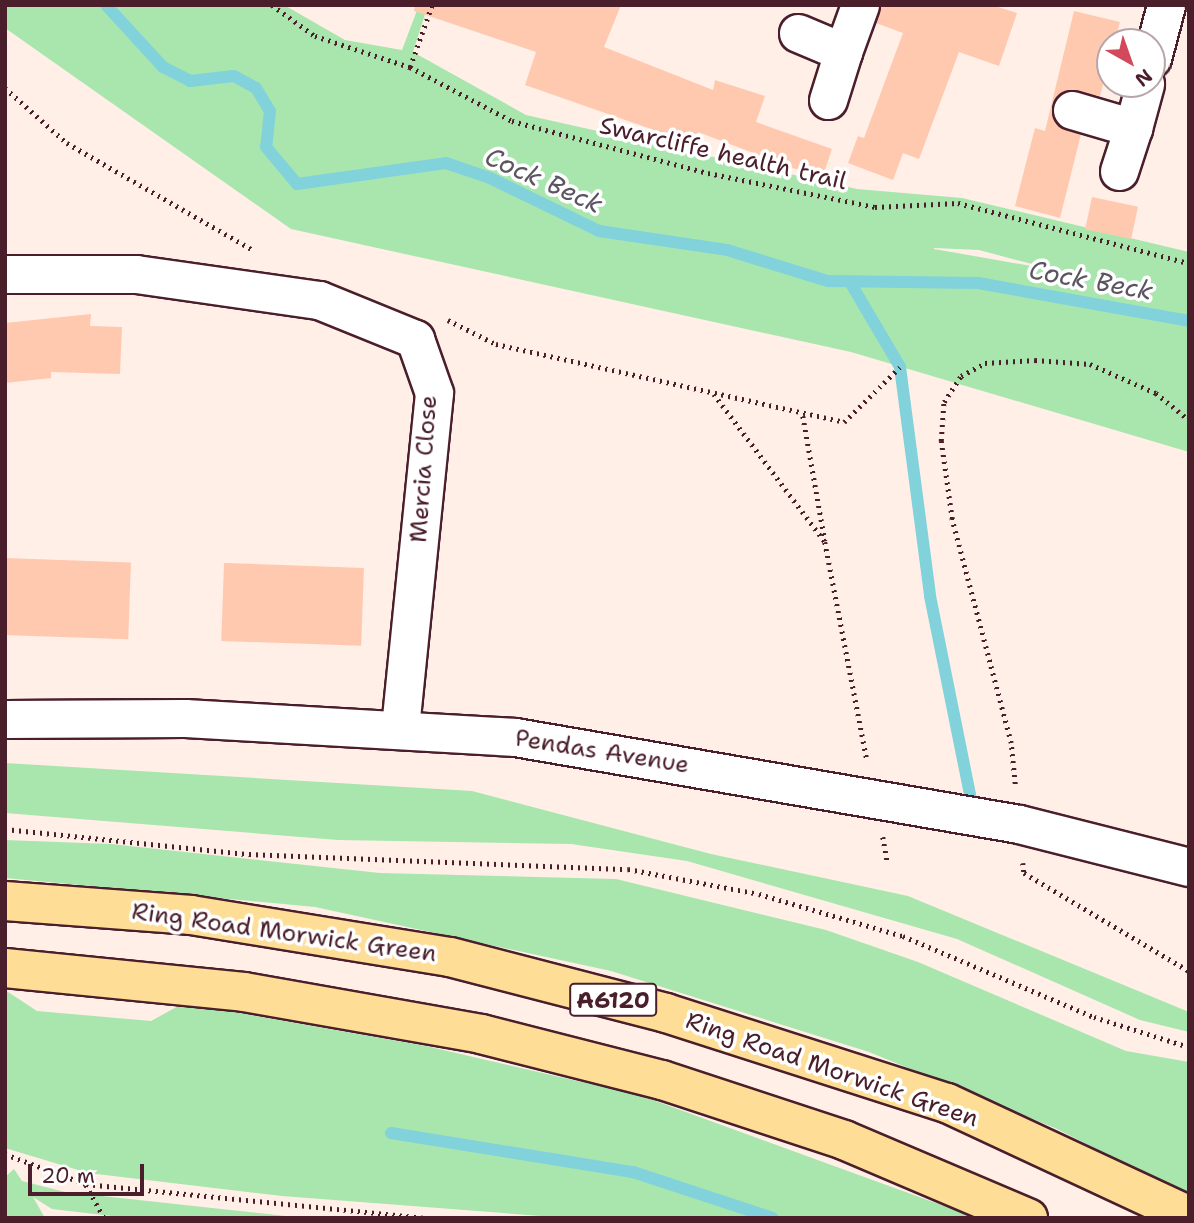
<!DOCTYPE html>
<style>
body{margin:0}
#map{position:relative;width:1194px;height:1223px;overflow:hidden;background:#ffefe7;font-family:"Shantell Sans",sans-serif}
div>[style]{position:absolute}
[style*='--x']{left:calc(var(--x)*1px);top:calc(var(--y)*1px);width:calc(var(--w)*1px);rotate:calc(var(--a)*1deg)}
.green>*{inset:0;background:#a8e6ae}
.stream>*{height:12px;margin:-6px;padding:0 6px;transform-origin:6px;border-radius:6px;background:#81d2db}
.building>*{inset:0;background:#ffc9b0;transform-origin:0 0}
.path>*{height:4.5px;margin-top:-2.25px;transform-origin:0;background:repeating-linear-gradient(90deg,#4a1f2b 0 2px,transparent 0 7px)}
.roads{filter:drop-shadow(2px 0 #4a1f2b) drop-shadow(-2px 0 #4a1f2b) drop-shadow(0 2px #4a1f2b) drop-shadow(0 -2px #4a1f2b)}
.street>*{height:37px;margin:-18.5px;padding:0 18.5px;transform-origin:18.5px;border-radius:18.5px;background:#fff}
.highway>*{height:38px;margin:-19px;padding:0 19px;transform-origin:19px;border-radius:19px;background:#fedd96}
span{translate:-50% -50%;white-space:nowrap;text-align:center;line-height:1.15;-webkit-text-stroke:7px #fff;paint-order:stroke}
.shield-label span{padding:2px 5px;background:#fff;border:2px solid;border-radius:5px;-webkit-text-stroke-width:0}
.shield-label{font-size:23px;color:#4a1f2b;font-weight:700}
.street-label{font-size:24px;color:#4a1f2b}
.water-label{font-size:26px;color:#5a5560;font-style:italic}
.frame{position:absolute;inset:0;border:7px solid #4a1f2b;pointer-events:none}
.north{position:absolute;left:1096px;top:28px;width:70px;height:70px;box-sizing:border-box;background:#fff;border:2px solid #b7a5aa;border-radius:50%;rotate:140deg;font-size:19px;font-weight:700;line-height:28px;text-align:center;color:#4a1f2b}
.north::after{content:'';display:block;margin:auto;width:24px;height:32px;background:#d1495b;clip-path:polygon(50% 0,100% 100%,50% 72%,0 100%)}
.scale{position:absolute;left:28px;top:1164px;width:116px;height:32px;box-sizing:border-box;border:4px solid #4a1f2b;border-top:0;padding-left:9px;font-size:21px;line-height:24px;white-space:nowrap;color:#4a1f2b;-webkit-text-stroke:5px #fff;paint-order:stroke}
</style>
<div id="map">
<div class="green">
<i style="clip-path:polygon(evenodd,5px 5px,284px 5px,345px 40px,402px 50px,419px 5px,428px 5px,413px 52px,526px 115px,857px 189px,962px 198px,1189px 252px,1189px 452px,851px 352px,291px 229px,5px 28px,5px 5px,934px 248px,979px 250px,1054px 270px,934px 249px,934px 248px)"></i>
<i style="clip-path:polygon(5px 763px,472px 791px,711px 854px,908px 896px,1189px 1012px,1189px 1032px,1140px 1020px,957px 939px,687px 861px,571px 844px,338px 840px,5px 813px)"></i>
<i style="clip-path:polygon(5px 840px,111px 844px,380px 873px,616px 879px,826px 930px,918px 962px,1126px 1051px,1189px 1062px,1189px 1196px,1055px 1128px,869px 1052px,611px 971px,315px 907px,5px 878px)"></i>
<i style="clip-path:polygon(5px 990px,37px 1011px,151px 1021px,182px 1004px,210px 1008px,426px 1046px,642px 1096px,977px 1218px,567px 1218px,282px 1196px,88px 1173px,5px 1148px)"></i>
<i style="clip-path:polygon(14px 1169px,22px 1181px,65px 1192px,304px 1218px,129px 1218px,52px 1209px,33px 1197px,45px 1218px,5px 1218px,5px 1177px)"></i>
</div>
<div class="stream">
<i style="--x:106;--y:5;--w:84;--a:47.4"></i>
<i style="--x:163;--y:67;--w:30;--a:27"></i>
<i style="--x:190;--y:81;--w:44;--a:-6.5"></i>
<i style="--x:234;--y:76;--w:25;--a:29"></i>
<i style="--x:256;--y:88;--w:27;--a:59"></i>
<i style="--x:270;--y:111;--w:36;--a:96"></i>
<i style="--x:266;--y:147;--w:48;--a:50"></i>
<i style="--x:297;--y:184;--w:150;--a:-8"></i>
<i style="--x:446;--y:163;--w:46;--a:18.8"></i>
<i style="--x:490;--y:178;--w:121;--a:25.9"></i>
<i style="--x:599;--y:231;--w:129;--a:8.4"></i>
<i style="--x:727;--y:250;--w:106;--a:17.1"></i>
<i style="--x:828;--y:281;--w:150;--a:0.8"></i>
<i style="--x:978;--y:283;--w:214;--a:10.2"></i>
<i style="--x:850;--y:282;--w:99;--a:59.5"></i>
<i style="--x:900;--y:367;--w:231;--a:82.5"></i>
<i style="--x:930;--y:596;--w:207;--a:78.6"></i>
<i style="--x:391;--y:1133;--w:245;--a:9.2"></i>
<i style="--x:633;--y:1172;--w:147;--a:18.2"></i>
</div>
<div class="building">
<i style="clip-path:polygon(415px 5px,621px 5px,604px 47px,713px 90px,715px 80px,765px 96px,756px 122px,832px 149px,822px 179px,698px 132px,694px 144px,525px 85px,536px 52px,414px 11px)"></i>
<i style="clip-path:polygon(880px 5px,992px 5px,1017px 13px,999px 66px,959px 52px,919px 159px,903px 153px,893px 180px,848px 163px,858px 136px,864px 138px,903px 33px,876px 23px)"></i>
<i style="clip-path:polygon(1074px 11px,1120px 22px,1100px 96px,1068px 90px,1052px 103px,1056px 124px,1081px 134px,1060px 218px,1015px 206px,1035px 128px,1045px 131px)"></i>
<i style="left:1092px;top:197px;width:47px;height:33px;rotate:12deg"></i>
<i style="clip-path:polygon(91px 314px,90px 326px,122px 327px,120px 374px,51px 372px,51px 378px,5px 383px,5px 323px)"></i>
<i style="left:5px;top:558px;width:126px;height:77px;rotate:2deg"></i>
<i style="left:224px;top:563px;width:140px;height:78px;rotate:2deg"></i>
</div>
<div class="path">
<i style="--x:272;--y:5;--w:53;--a:35.8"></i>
<i style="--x:315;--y:36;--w:100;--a:18.1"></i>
<i style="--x:410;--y:67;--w:115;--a:27.9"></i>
<i style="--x:512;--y:121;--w:203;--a:14.9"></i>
<i style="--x:708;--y:173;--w:170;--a:11.5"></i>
<i style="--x:875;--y:207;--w:83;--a:-2.8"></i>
<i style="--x:958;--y:203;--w:239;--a:14.6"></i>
<i style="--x:410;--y:67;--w:66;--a:-70.5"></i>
<i style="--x:5;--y:88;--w:83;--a:41.6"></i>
<i style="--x:67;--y:143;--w:215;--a:29.9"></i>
<i style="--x:448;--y:320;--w:54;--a:26.6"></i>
<i style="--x:496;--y:344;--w:357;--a:12.6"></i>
<i style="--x:844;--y:422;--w:78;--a:-44.5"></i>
<i style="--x:714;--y:394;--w:185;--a:53.1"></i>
<i style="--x:825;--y:542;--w:222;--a:79.1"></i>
<i style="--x:803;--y:416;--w:127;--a:80"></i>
<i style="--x:1015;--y:784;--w:41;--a:-95.6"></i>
<i style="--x:1011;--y:743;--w:232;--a:-104.8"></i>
<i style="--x:952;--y:519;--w:79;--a:-98"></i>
<i style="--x:941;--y:441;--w:39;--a:-86"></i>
<i style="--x:944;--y:402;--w:31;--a:-57"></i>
<i style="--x:961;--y:376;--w:27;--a:-28"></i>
<i style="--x:985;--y:363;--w:50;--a:-3.4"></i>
<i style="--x:1035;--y:360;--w:55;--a:4.2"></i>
<i style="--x:1090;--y:364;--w:72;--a:23.7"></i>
<i style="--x:1156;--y:393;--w:43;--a:39.3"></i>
<i style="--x:5;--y:829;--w:245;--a:5.9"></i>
<i style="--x:249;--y:854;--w:379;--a:2.3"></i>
<i style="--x:628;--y:869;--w:133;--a:10.8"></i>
<i style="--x:759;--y:894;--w:150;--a:16.3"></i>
<i style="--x:903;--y:936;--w:207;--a:23"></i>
<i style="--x:1094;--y:1017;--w:100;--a:17.5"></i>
<i style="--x:883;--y:837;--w:27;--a:80"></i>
<i style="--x:1023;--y:863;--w:10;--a:84"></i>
<i style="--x:1024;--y:873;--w:192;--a:30.7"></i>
<i style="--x:5;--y:1154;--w:86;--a:20.3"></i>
<i style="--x:86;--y:1184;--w:341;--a:5.7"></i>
<i style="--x:86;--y:1185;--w:38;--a:61"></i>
</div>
<div class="roads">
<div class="street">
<i style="--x:798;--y:33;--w:49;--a:22.9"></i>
<i style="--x:843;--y:52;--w:50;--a:-70.1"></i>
<i style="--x:1152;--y:58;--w:55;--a:-75.2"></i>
<i style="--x:828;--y:100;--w:50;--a:-72.6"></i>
<i style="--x:1072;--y:110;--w:64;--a:16.4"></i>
<i style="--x:1133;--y:128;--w:46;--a:-74.7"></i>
<i style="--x:1119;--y:171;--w:45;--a:-72"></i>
<i style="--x:5;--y:274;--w:131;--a:0"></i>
<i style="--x:136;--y:274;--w:185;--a:8.1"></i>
<i style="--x:319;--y:300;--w:104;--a:22.1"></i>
<i style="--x:415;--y:339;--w:57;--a:70.6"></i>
<i style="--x:434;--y:393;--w:336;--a:95.8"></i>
<i style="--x:5;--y:719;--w:180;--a:-0.3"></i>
<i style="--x:185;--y:718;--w:331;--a:3.3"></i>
<i style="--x:515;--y:737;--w:511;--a:9.79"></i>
<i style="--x:1019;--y:824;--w:175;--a:14.2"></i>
</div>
<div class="highway">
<i style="--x:5;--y:901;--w:187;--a:4.3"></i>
<i style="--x:191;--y:915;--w:262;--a:9.2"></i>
<i style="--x:450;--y:957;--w:223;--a:14.5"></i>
<i style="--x:666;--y:1013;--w:295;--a:17.8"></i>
<i style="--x:947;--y:1103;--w:267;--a:25"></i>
<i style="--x:5;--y:968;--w:240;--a:5.7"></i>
<i style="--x:244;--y:992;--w:241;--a:10"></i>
<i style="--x:481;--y:1034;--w:187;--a:14.3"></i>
<i style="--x:662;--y:1080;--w:192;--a:18.2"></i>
<i style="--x:844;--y:1140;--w:200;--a:23"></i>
</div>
</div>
<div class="shield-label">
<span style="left:613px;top:1000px">A6120</span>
</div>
<div class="street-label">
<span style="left:723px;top:154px;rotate:13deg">Swarcliffe health trail</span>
<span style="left:424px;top:469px;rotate:-86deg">Mercia Close</span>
<span style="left:602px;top:752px;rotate:9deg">Pendas Avenue</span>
<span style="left:284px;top:933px;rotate:8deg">Ring Road Morwick Green</span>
<span style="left:832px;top:1070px;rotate:19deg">Ring Road Morwick Green</span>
</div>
<div class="water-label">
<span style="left:544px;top:180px;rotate:24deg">Cock Beck</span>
<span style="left:1091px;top:280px;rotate:10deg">Cock Beck</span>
</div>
<div class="frame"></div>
<div class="north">N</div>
<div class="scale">20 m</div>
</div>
